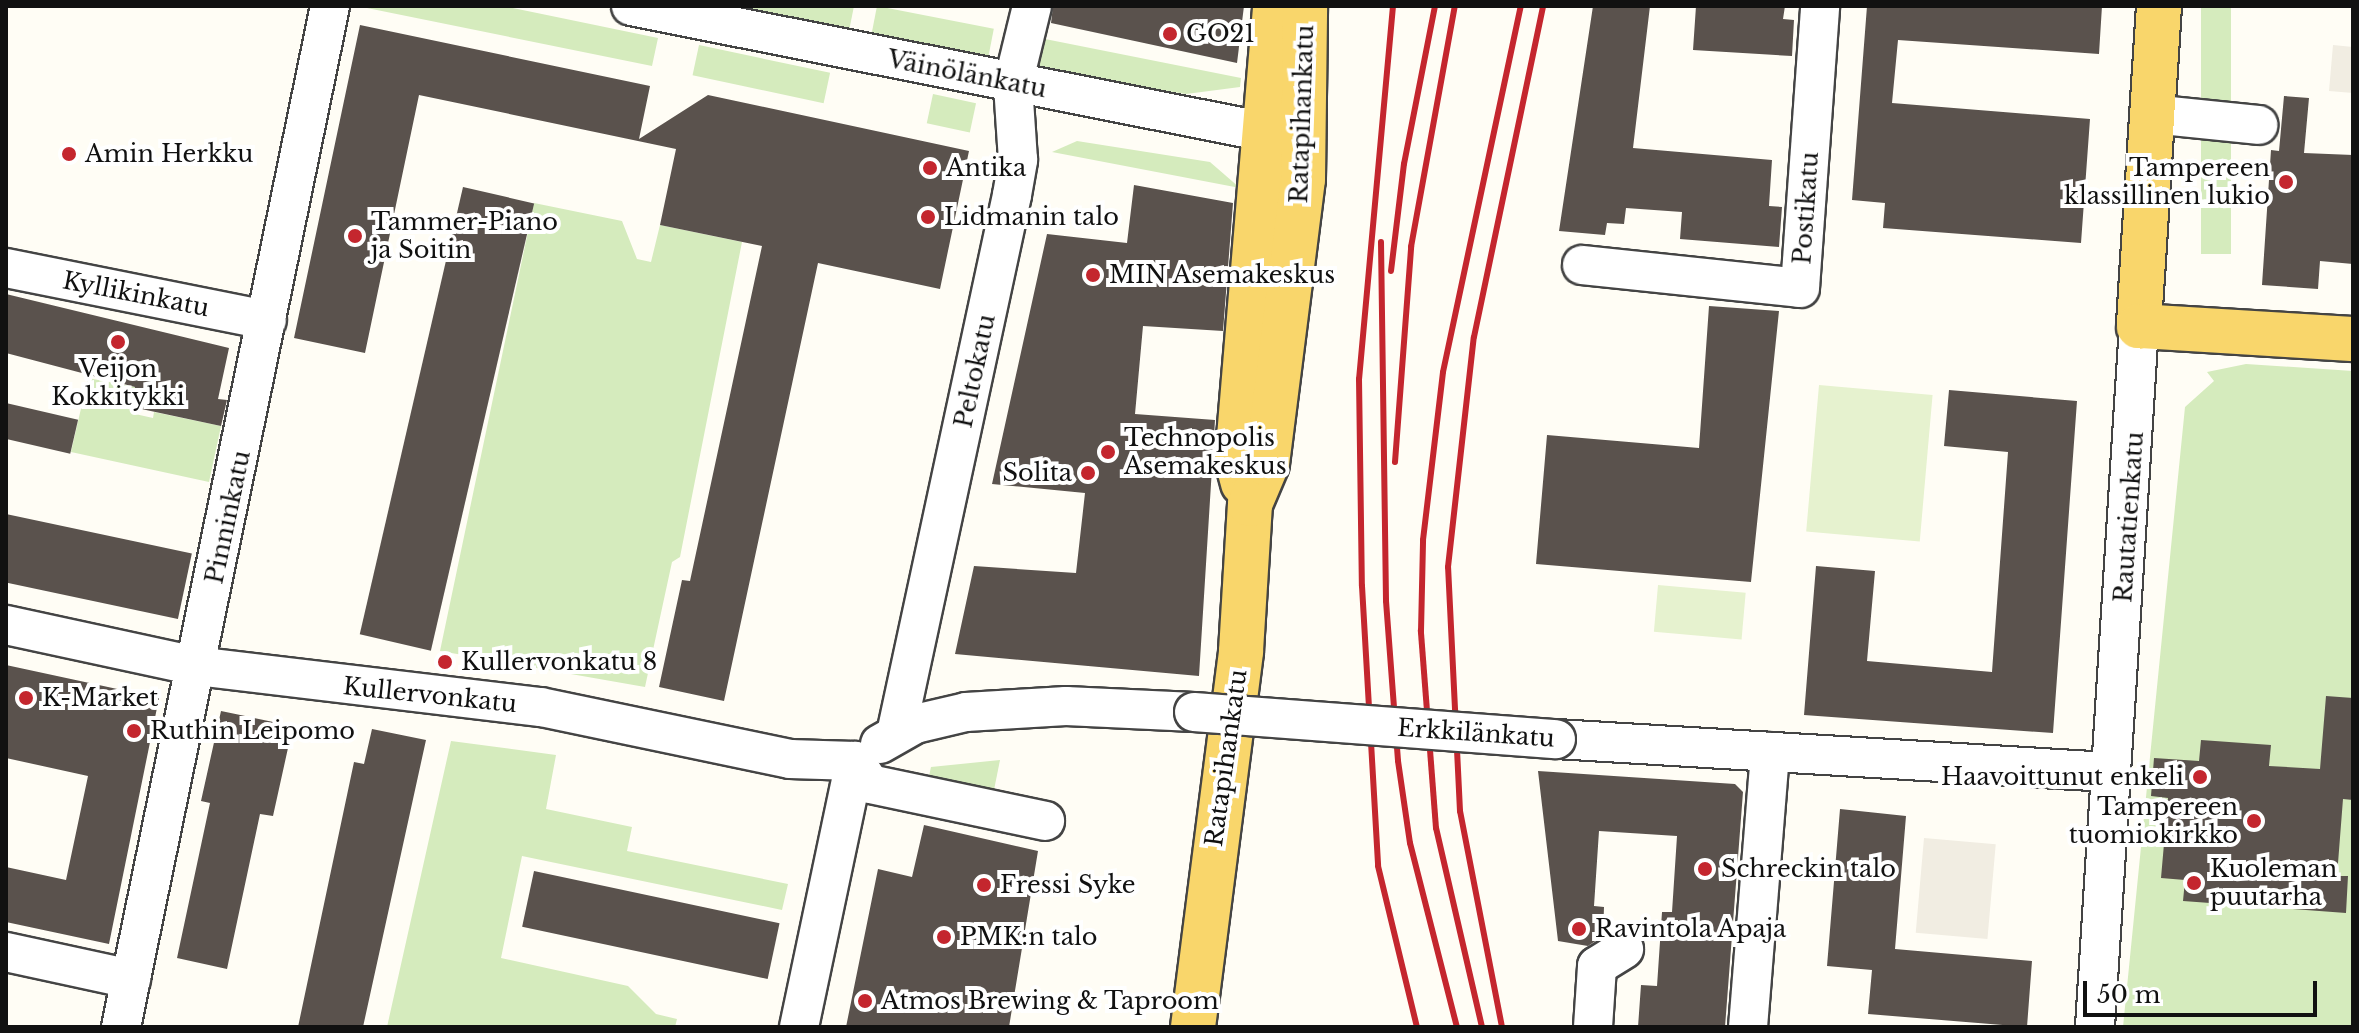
<!DOCTYPE html>
<meta charset="utf-8">
<style>
body{margin:0}
#map{position:relative;width:2359px;height:1033px;overflow:hidden;background:#fffdf5;font-family:"Libre Baskerville",serif}
div>[style]{position:absolute}
[style*='--x']{left:calc(var(--x)*1px);top:calc(var(--y)*1px);width:calc(var(--w)*1px);rotate:calc(var(--a)*1deg)}
.green>*{inset:0;background:#d5ebbd;transform-origin:0 0}
.pitch>*{inset:0;background:#e6f2cf;transform-origin:0 0}
.plaza>*{inset:0;background:#f1ede2;transform-origin:0 0}
.building>*{inset:0;background:#5a524d;transform-origin:0 0}
.roads{filter:drop-shadow(2px 0 #444) drop-shadow(-2px 0 #444) drop-shadow(0 2px #444) drop-shadow(0 -2px #444)}
.minor>*{height:38px;margin:-19px;padding:0 19px;transform-origin:19px;border-radius:19px;background:#fff}
.major>*{height:44px;margin:-22px;padding:0 22px;transform-origin:22px;border-radius:22px;background:#f9d66b}
.rail>*{height:6px;margin:-3px;padding:0 3px;transform-origin:3px;border-radius:3px;background:#c4262e}
.bridges{filter:drop-shadow(2px 0 #444) drop-shadow(-2px 0 #444) drop-shadow(0 2px #444) drop-shadow(0 -2px #444)}
.minor-bridge>*{height:38px;margin:-19px;padding:0 19px;transform-origin:19px;border-radius:19px;background:#fff}
.dots>*{width:22px;height:22px;translate:-50% -50%;box-sizing:border-box;border:4px solid #fff;border-radius:50%}
span{translate:-50% -50%;white-space:nowrap;text-align:center;line-height:1.15;-webkit-text-stroke:8px #fff;paint-order:stroke}
.poi-label{font-size:24px;color:#111}
.left{translate:0 -50%;text-align:left}
.right{translate:-100% -50%;text-align:right}
.street-label{font-size:24px;color:#111}
.frame{position:absolute;inset:0;border:8px solid #111;pointer-events:none}
.scale{position:absolute;left:2083px;top:981px;width:234px;height:36px;box-sizing:border-box;border:4px solid #111;border-top:0;padding-left:10px;font-size:24px;line-height:28px;white-space:nowrap;color:#111;-webkit-text-stroke:6px #fff;paint-order:stroke}
</style>
<div id="map">
<div class="green">
<i style="clip-path:polygon(503px 6px,658px 38px,652px 66px,367px 8px)"></i>
<i style="clip-path:polygon(733px 6px,854px 6px,849px 31px)"></i>
<i style="left:877px;top:6px;width:119px;height:30px;rotate:11deg"></i>
<i style="left:2201px;top:6px;width:30px;height:248px"></i>
<i style="clip-path:polygon(1040px 38px,1241px 78px,1240px 87px,1186px 94px,1035px 70px)"></i>
<i style="left:699px;top:45px;width:134px;height:31px;rotate:12deg"></i>
<i style="left:933px;top:94px;width:44px;height:30px;rotate:12deg"></i>
<i style="clip-path:polygon(1077px 141px,1210px 162px,1240px 188px,1052px 152px)"></i>
<i style="clip-path:polygon(534px 203px,622px 221px,637px 259px,651px 262px,660px 225px,742px 242px,680px 557px,672px 562px,645px 687px,440px 651px)"></i>
<i style="clip-path:polygon(2246px 364px,2353px 371px,2353px 1027px,2123px 1027px,2185px 407px,2214px 381px,2207px 372px)"></i>
<i style="clip-path:polygon(88px 378px,135px 387px,135px 414px,153px 418px,154px 412px,221px 426px,209px 482px,71px 452px)"></i>
<i style="clip-path:polygon(451px 741px,556px 755px,546px 809px,632px 827px,627px 851px,788px 884px,782px 910px,522px 856px,501px 958px,628px 986px,656px 1014px,677px 1019px,675px 1027px,387px 1027px)"></i>
<i style="clip-path:polygon(1000px 760px,992px 800px,927px 785px,931px 767px)"></i>
</div>
<div class="pitch">
<i style="left:1819px;top:385px;width:114px;height:147px;rotate:5deg"></i>
<i style="left:1658px;top:585px;width:88px;height:47px;rotate:5deg"></i>
</div>
<div class="plaza">
<i style="clip-path:polygon(2333px 45px,2353px 47px,2353px 93px,2329px 91px)"></i>
<i style="left:1924px;top:838px;width:72px;height:95px;rotate:5deg"></i>
</div>
<div class="building">
<i style="clip-path:polygon(1053px 6px,1244px 6px,1237px 63px,1051px 23px)"></i>
<i style="clip-path:polygon(1593px 6px,1650px 6px,1633px 148px,1772px 160px,1769px 206px,1782px 207px,1779px 247px,1680px 239px,1682px 212px,1626px 208px,1624px 224px,1607px 223px,1605px 235px,1559px 231px)"></i>
<i style="clip-path:polygon(1696px 6px,1785px 6px,1783px 19px,1794px 20px,1792px 56px,1693px 50px)"></i>
<i style="clip-path:polygon(1867px 6px,2102px 6px,2099px 54px,1898px 40px,1892px 103px,2090px 119px,2081px 243px,1883px 228px,1885px 203px,1852px 200px)"></i>
<i style="clip-path:polygon(360px 25px,650px 86px,639px 139px,708px 95px,969px 151px,940px 289px,818px 263px,724px 701px,659px 687px,682px 580px,690px 581px,762px 246px,660px 225px,676px 149px,419px 95px,365px 353px,294px 338px)"></i>
<i style="clip-path:polygon(2284px 96px,2309px 98px,2304px 153px,2353px 155px,2353px 264px,2320px 261px,2318px 289px,2262px 285px,2271px 150px,2279px 151px)"></i>
<i style="clip-path:polygon(1134px 185px,1233px 203px,1223px 331px,1143px 326px,1135px 414px,1215px 420px,1199px 676px,955px 654px,974px 566px,1076px 573px,1085px 493px,992px 484px,1047px 234px,1127px 243px)"></i>
<i style="left:463px;top:187px;width:73px;height:459px;rotate:13deg"></i>
<i style="clip-path:polygon(6px 294px,229px 348px,218px 399px,227px 400px,221px 426px,132px 407px,135px 387px,6px 353px)"></i>
<i style="clip-path:polygon(1709px 306px,1779px 311px,1751px 582px,1536px 564px,1547px 435px,1699px 448px)"></i>
<i style="clip-path:polygon(1949px 390px,2077px 401px,2053px 733px,1804px 715px,1816px 566px,1875px 571px,1867px 661px,1992px 672px,2008px 452px,1944px 446px)"></i>
<i style="left:6px;top:403px;width:74px;height:35px;rotate:13deg"></i>
<i style="left:6px;top:514px;width:190px;height:67px;rotate:12deg"></i>
<i style="clip-path:polygon(6px 665px,159px 698px,109px 944px,6px 922px,6px 867px,66px 880px,88px 776px,6px 758px)"></i>
<i style="clip-path:polygon(2326px 696px,2353px 698px,2353px 800px,2343px 799px,2337px 876px,2348px 876px,2346px 913px,2183px 901px,2185px 880px,2161px 878px,2168px 798px,2151px 796px,2154px 758px,2199px 761px,2201px 740px,2271px 745px,2269px 766px,2320px 769px)"></i>
<i style="clip-path:polygon(221px 711px,278px 723px,276px 736px,290px 739px,273px 816px,260px 814px,227px 969px,177px 958px,210px 803px,201px 801px)"></i>
<i style="clip-path:polygon(372px 729px,426px 740px,363px 1027px,298px 1027px,354px 762px,364px 764px)"></i>
<i style="clip-path:polygon(1538px 771px,1735px 784px,1743px 792px,1725px 1027px,1638px 1027px,1641px 985px,1657px 986px,1662px 912px,1672px 912px,1677px 836px,1599px 831px,1594px 906px,1604px 907px,1603px 936px,1588px 946px,1558px 941px)"></i>
<i style="clip-path:polygon(1840px 809px,1906px 816px,1895px 949px,2032px 961px,2027px 1027px,1868px 1014px,1872px 970px,1827px 966px)"></i>
<i style="clip-path:polygon(924px 825px,1038px 851px,1009px 1027px,846px 1027px,878px 869px,912px 877px)"></i>
<i style="left:534px;top:871px;width:251px;height:57px;rotate:12deg"></i>
</div>
<div class="roads">
<div class="minor">
<i style="--x:631;--y:6;--w:673;--a:11.23"></i>
<i style="--x:2152;--y:114;--w:107;--a:5.9"></i>
<i style="--x:1582;--y:265;--w:219;--a:6"></i>
<i style="--x:1800;--y:288;--w:283;--a:-85.9"></i>
<i style="--x:6;--y:268;--w:266;--a:11.3"></i>
<i style="--x:6;--y:625;--w:194;--a:12.2"></i>
<i style="--x:196;--y:666;--w:347;--a:6.8"></i>
<i style="--x:541;--y:707;--w:254;--a:11.8"></i>
<i style="--x:790;--y:759;--w:65;--a:1.8"></i>
<i style="--x:896;--y:734;--w:551;--a:-77.85"></i>
<i style="--x:1012;--y:195;--w:36;--a:-80"></i>
<i style="--x:1018;--y:160;--w:76;--a:-93.8"></i>
<i style="--x:1013;--y:84;--w:80;--a:-76.3"></i>
<i style="--x:1556;--y:739;--w:554;--a:3.42"></i>
<i style="--x:880;--y:744;--w:40;--a:-29.7"></i>
<i style="--x:915;--y:724;--w:52;--a:-13.2"></i>
<i style="--x:966;--y:712;--w:100;--a:-3.4"></i>
<i style="--x:1066;--y:706;--w:128;--a:2.7"></i>
<i style="--x:855;--y:761;--w:27;--a:57"></i>
<i style="--x:870;--y:784;--w:179;--a:11.9"></i>
<i style="--x:6;--y:952;--w:128;--a:12.2"></i>
<i style="--x:121;--y:1027;--w:1042;--a:-78.43"></i>
<i style="--x:799;--y:1027;--w:272;--a:-78.1"></i>
<i style="--x:1593;--y:1027;--w:61;--a:-86.2"></i>
<i style="--x:1597;--y:966;--w:32;--a:-32"></i>
<i style="--x:1748;--y:1027;--w:276;--a:-85.4"></i>
<i style="--x:2095;--y:1027;--w:702;--a:-86.41"></i>
</div>
<div class="major">
<i style="--x:2159;--y:6;--w:321;--a:93.6"></i>
<i style="--x:2139;--y:326;--w:214;--a:3.5"></i>
<i style="--x:1243;--y:483;--w:23;--a:-105"></i>
<i style="--x:1237;--y:461;--w:457;--a:-85.2"></i>
<i style="--x:1193;--y:1027;--w:379;--a:-82.7"></i>
<i style="--x:1241;--y:651;--w:147;--a:-86.5"></i>
<i style="--x:1250;--y:504;--w:43;--a:-67"></i>
<i style="--x:1267;--y:464;--w:287;--a:-82.8"></i>
<i style="--x:1303;--y:179;--w:173;--a:-89.3"></i>
</div>
</div>
<div class="rail">
<i style="--x:1393;--y:6;--w:375;--a:95.2"></i>
<i style="--x:1359;--y:379;--w:207;--a:89.2"></i>
<i style="--x:1362;--y:586;--w:280;--a:86.7"></i>
<i style="--x:1378;--y:866;--w:166;--a:76.4"></i>
<i style="--x:1381;--y:242;--w:359;--a:89.2"></i>
<i style="--x:1386;--y:601;--w:160;--a:85.7"></i>
<i style="--x:1398;--y:761;--w:83;--a:81.7"></i>
<i style="--x:1410;--y:843;--w:190;--a:75.7"></i>
<i style="--x:1391;--y:271;--w:108;--a:-83.1"></i>
<i style="--x:1404;--y:164;--w:161;--a:-78.9"></i>
<i style="--x:1395;--y:462;--w:216;--a:-85.7"></i>
<i style="--x:1411;--y:247;--w:245;--a:-79.7"></i>
<i style="--x:1482;--y:1027;--w:204;--a:-103"></i>
<i style="--x:1436;--y:828;--w:198;--a:-94.4"></i>
<i style="--x:1421;--y:631;--w:91;--a:-88.7"></i>
<i style="--x:1423;--y:540;--w:169;--a:-83.2"></i>
<i style="--x:1443;--y:372;--w:374;--a:-78"></i>
<i style="--x:1502;--y:1027;--w:220;--a:-101"></i>
<i style="--x:1460;--y:811;--w:244;--a:-92.8"></i>
<i style="--x:1448;--y:567;--w:231;--a:-83.6"></i>
<i style="--x:1474;--y:337;--w:338;--a:-78.2"></i>
</div>
<div class="bridges">
<div class="minor-bridge">
<i style="--x:1194;--y:712;--w:363;--a:4.3"></i>
</div>
</div>
<div class="dots">
<i style="left:1170px;top:34px;background:#c4262e"></i>
<i style="left:69px;top:154px;background:#c4262e"></i>
<i style="left:930px;top:168px;background:#c4262e"></i>
<i style="left:2286px;top:182px;background:#c4262e"></i>
<i style="left:928px;top:217px;background:#c4262e"></i>
<i style="left:355px;top:236px;background:#c4262e"></i>
<i style="left:1093px;top:275px;background:#c4262e"></i>
<i style="left:118px;top:342px;background:#c4262e"></i>
<i style="left:1108px;top:452px;background:#c4262e"></i>
<i style="left:1088px;top:473px;background:#c4262e"></i>
<i style="left:445px;top:662px;background:#c4262e"></i>
<i style="left:26px;top:698px;background:#c4262e"></i>
<i style="left:134px;top:731px;background:#c4262e"></i>
<i style="left:2200px;top:777px;background:#c4262e"></i>
<i style="left:2254px;top:821px;background:#c4262e"></i>
<i style="left:1705px;top:869px;background:#c4262e"></i>
<i style="left:2194px;top:883px;background:#c4262e"></i>
<i style="left:984px;top:885px;background:#c4262e"></i>
<i style="left:1579px;top:929px;background:#c4262e"></i>
<i style="left:944px;top:937px;background:#c4262e"></i>
<i style="left:865px;top:1001px;background:#c4262e"></i>
</div>
<div class="poi-label">
<span class="left" style="left:1186px;top:34px">GO21</span>
<span class="left" style="left:85px;top:154px">Amin Herkku</span>
<span class="left" style="left:946px;top:168px">Antika</span>
<span class="right" style="left:2270px;top:182px">Tampereen<br>klassillinen lukio</span>
<span class="left" style="left:944px;top:217px">Lidmanin talo</span>
<span class="left" style="left:371px;top:236px">Tammer-Piano<br>ja Soitin</span>
<span class="left" style="left:1109px;top:275px">MIN Asemakeskus</span>
<span style="left:118px;top:383px">Veijon<br>Kokkitykki</span>
<span class="left" style="left:1124px;top:452px">Technopolis<br>Asemakeskus</span>
<span class="right" style="left:1072px;top:473px">Solita</span>
<span class="left" style="left:461px;top:662px">Kullervonkatu 8</span>
<span class="left" style="left:42px;top:698px">K-Market</span>
<span class="left" style="left:150px;top:731px">Ruthin Leipomo</span>
<span class="right" style="left:2184px;top:777px">Haavoittunut enkeli</span>
<span class="right" style="left:2238px;top:821px">Tampereen<br>tuomiokirkko</span>
<span class="left" style="left:1721px;top:869px">Schreckin talo</span>
<span class="left" style="left:2210px;top:883px">Kuoleman<br>puutarha</span>
<span class="left" style="left:1000px;top:885px">Fressi Syke</span>
<span class="left" style="left:1595px;top:929px">Ravintola Apaja</span>
<span class="left" style="left:960px;top:937px">PMK:n talo</span>
<span class="left" style="left:881px;top:1001px">Atmos Brewing &amp; Taproom</span>
</div>
<div class="street-label">
<span style="left:967px;top:74px;rotate:11deg">Väinölänkatu</span>
<span style="left:1302px;top:114px;rotate:-88deg">Ratapihankatu</span>
<span style="left:1806px;top:208px;rotate:-86deg">Postikatu</span>
<span style="left:136px;top:294px;rotate:11deg">Kyllikinkatu</span>
<span style="left:975px;top:371px;rotate:-78deg">Peltokatu</span>
<span style="left:228px;top:517px;rotate:-78deg">Pinninkatu</span>
<span style="left:2129px;top:517px;rotate:-86deg">Rautatienkatu</span>
<span style="left:430px;top:695px;rotate:6deg">Kullervonkatu</span>
<span style="left:1476px;top:733px;rotate:4deg">Erkkilänkatu</span>
<span style="left:1226px;top:758px;rotate:-82deg">Ratapihankatu</span>
</div>
<div class="frame"></div>
<div class="scale">50 m</div>
</div>
